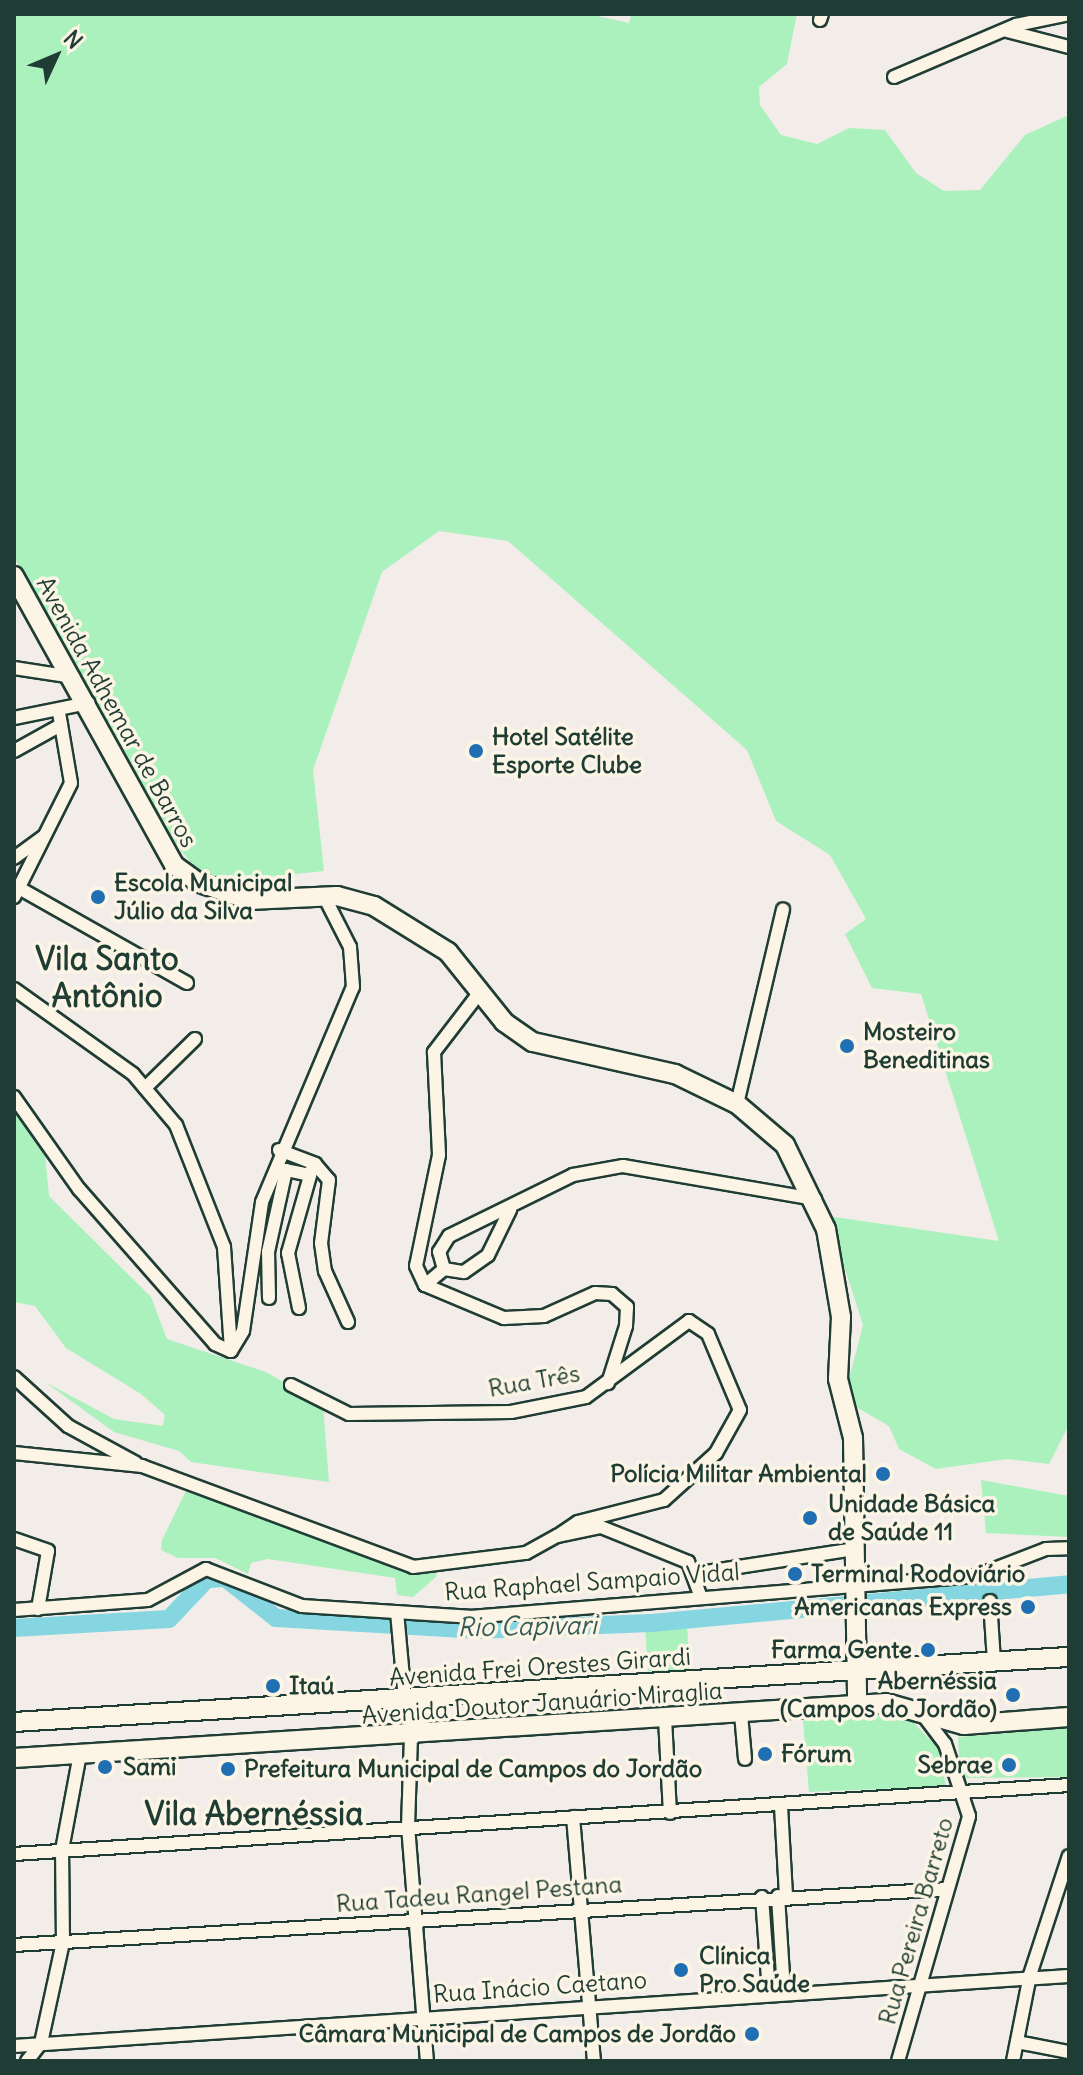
<!DOCTYPE html>
<meta charset="utf-8">
<style>
body{margin:0}
#map{position:relative;width:1083px;height:2075px;overflow:hidden;background:#f3ede9;font-family:Delius,sans-serif}
div>[style]{position:absolute}
[style*='--x']{left:calc(var(--x)*1px);top:calc(var(--y)*1px);width:calc(var(--w)*1px);rotate:calc(var(--a)*1deg)}
.green>*{inset:0;background:#abf1bd;transform-origin:0 0}
.river>*{height:18px;margin:-9px;padding:0 9px;transform-origin:9px;border-radius:9px;background:#86d6e2}
.roads{filter:drop-shadow(2px 0 #1f3d34) drop-shadow(-2px 0 #1f3d34) drop-shadow(0 2px #1f3d34) drop-shadow(0 -2px #1f3d34)}
.street>*{height:12px;margin:-6px;padding:0 6px;transform-origin:6px;border-radius:6px;background:#fcf5e5}
.secondary>*{height:18px;margin:-9px;padding:0 9px;transform-origin:9px;border-radius:9px;background:#fcf5e5}
.dots>*{width:22px;height:22px;translate:-50% -50%;box-sizing:border-box;border:4px solid #fcf5e5;border-radius:50%}
span{translate:-50% -50%;white-space:nowrap;text-align:center;line-height:1.15;-webkit-text-stroke:7px #fcf5e5;paint-order:stroke}
.street-label{font-size:24px;color:#1f3d34}
.poi-label{font-size:24px;color:#1f3d34;font-weight:700}
.left{translate:0 -50%;text-align:left}
.right{translate:-100% -50%;text-align:right}
.water-label{font-size:26px;color:#345c57;font-style:italic}
.district-label{font-size:32px;color:#1f3d34;font-weight:700}
.frame{position:absolute;inset:0;border:16px solid #1f3d34;pointer-events:none}
.north{position:absolute;left:16px;top:16px;width:80px;height:80px;-webkit-text-stroke:6px #fcf5e5;paint-order:stroke;rotate:46deg;font-size:22px;font-weight:700;line-height:32px;text-align:center;color:#1f3d34}
.north::after{content:'';display:block;margin:auto;width:28px;height:36px;background:#1f3d34;clip-path:polygon(50% 0,100% 100%,50% 72%,0 100%)}
</style>
<div id="map">
<div class="green">
<i style="clip-path:polygon(14px 14px,588px 14px,629px 23px,631px 14px,797px 14px,787px 64px,759px 87px,760px 105px,781px 135px,817px 144px,849px 128px,885px 130px,916px 173px,944px 191px,980px 190px,1025px 135px,1069px 115px,1069px 1425px,1049px 1464px,1007px 1459px,936px 1469px,899px 1449px,889px 1426px,858px 1408px,847px 1387px,863px 1325px,828px 1216px,999px 1241px,921px 994px,872px 988px,845px 934px,866px 919px,830px 855px,776px 821px,747px 750px,508px 541px,439px 531px,382px 572px,313px 770px,324px 871px,229px 881px,195px 868px,172px 839px,14px 557px)"></i>
<i style="clip-path:polygon(14px 1106px,44px 1143px,49px 1196px,151px 1297px,167px 1339px,266px 1372px,323px 1405px,329px 1482px,191px 1462px,179px 1451px,114px 1432px,45px 1382px,114px 1419px,163px 1426px,165px 1415px,141px 1394px,66px 1348px,35px 1306px,14px 1302px)"></i>
<i style="clip-path:polygon(981px 1480px,1069px 1496px,1069px 1537px,986px 1533px)"></i>
<i style="clip-path:polygon(186px 1491px,389px 1564px,437px 1564px,436px 1577px,413px 1597px,397px 1595px,395px 1578px,268px 1559px,251px 1563px,248px 1574px,215px 1558px,178px 1558px,161px 1550px,162px 1540px)"></i>
<i style="left:687px;top:1626px;width:43px;height:42px;rotate:86deg"></i>
<i style="clip-path:polygon(886px 1713px,908px 1717px,938px 1748px,946px 1786px,809px 1792px,803px 1719px)"></i>
<i style="clip-path:polygon(1069px 1728px,1069px 1777px,960px 1778px,958px 1737px)"></i>
</div>
<div class="river">
<i style="--x:14;--y:1628;--w:155;--a:-3.3"></i>
<i style="--x:169;--y:1619;--w:55;--a:-46.5"></i>
<i style="--x:207;--y:1579;--w:18;--a:-3"></i>
<i style="--x:225;--y:1578;--w:65;--a:38.1"></i>
<i style="--x:276;--y:1618;--w:200;--a:3.4"></i>
<i style="--x:476;--y:1630;--w:175;--a:-2.3"></i>
<i style="--x:651;--y:1623;--w:420;--a:-5.3"></i>
</div>
<div class="roads">
<div class="street">
<i style="--x:820;--y:20;--w:6;--a:-72"></i>
<i style="--x:1007;--y:31;--w:64;--a:14.5"></i>
<i style="--x:894;--y:77;--w:133;--a:-23.1"></i>
<i style="--x:1016;--y:25;--w:54;--a:-11.7"></i>
<i style="--x:14;--y:668;--w:60;--a:8.7"></i>
<i style="--x:14;--y:718;--w:76;--a:-11.5"></i>
<i style="--x:14;--y:751;--w:54;--a:-29"></i>
<i style="--x:14;--y:858;--w:36;--a:-36"></i>
<i style="--x:19;--y:888;--w:193;--a:29.5"></i>
<i style="--x:14;--y:897;--w:127;--a:-63.4"></i>
<i style="--x:71;--y:783;--w:71;--a:-99.7"></i>
<i style="--x:14;--y:989;--w:146;--a:35.5"></i>
<i style="--x:133;--y:1074;--w:67;--a:49.9"></i>
<i style="--x:176;--y:1125;--w:131;--a:68.5"></i>
<i style="--x:224;--y:1247;--w:104;--a:86.1"></i>
<i style="--x:480;--y:992;--w:76;--a:127.5"></i>
<i style="--x:434;--y:1052;--w:103;--a:87.2"></i>
<i style="--x:439;--y:1155;--w:113;--a:101.7"></i>
<i style="--x:416;--y:1266;--w:21;--a:65"></i>
<i style="--x:425;--y:1285;--w:86;--a:22.7"></i>
<i style="--x:504;--y:1318;--w:40;--a:-2.9"></i>
<i style="--x:544;--y:1316;--w:56;--a:-24.3"></i>
<i style="--x:595;--y:1293;--w:17;--a:3"></i>
<i style="--x:612;--y:1294;--w:20;--a:41"></i>
<i style="--x:627;--y:1307;--w:19;--a:93"></i>
<i style="--x:626;--y:1326;--w:60;--a:107.5"></i>
<i style="--x:145;--y:1088;--w:70;--a:-44.4"></i>
<i style="--x:14;--y:1097;--w:113;--a:54.8"></i>
<i style="--x:79;--y:1189;--w:206;--a:48.7"></i>
<i style="--x:215;--y:1344;--w:17;--a:24"></i>
<i style="--x:737;--y:1104;--w:200;--a:-76.7"></i>
<i style="--x:279;--y:1150;--w:39;--a:21"></i>
<i style="--x:315;--y:1164;--w:21;--a:49"></i>
<i style="--x:329;--y:1180;--w:64;--a:97.2"></i>
<i style="--x:321;--y:1243;--w:28;--a:82"></i>
<i style="--x:325;--y:1271;--w:56;--a:65.7"></i>
<i style="--x:444;--y:1269;--w:18;--a:-106"></i>
<i style="--x:439;--y:1252;--w:19;--a:-58"></i>
<i style="--x:449;--y:1236;--w:138;--a:-26.2"></i>
<i style="--x:573;--y:1175;--w:51;--a:-10.2"></i>
<i style="--x:623;--y:1166;--w:195;--a:9.8"></i>
<i style="--x:425;--y:1285;--w:25;--a:-40"></i>
<i style="--x:444;--y:1269;--w:20;--a:9"></i>
<i style="--x:464;--y:1272;--w:29;--a:-35"></i>
<i style="--x:488;--y:1255;--w:50;--a:-63.9"></i>
<i style="--x:269;--y:1298;--w:46;--a:-91.2"></i>
<i style="--x:268;--y:1252;--w:84;--a:-77.6"></i>
<i style="--x:286;--y:1170;--w:24;--a:12"></i>
<i style="--x:299;--y:1308;--w:56;--a:-101.3"></i>
<i style="--x:288;--y:1253;--w:87;--a:-74.1"></i>
<i style="--x:231;--y:1351;--w:23;--a:-59"></i>
<i style="--x:243;--y:1331;--w:130;--a:-81.6"></i>
<i style="--x:262;--y:1202;--w:233;--a:-67.1"></i>
<i style="--x:353;--y:987;--w:40;--a:-94.3"></i>
<i style="--x:350;--y:947;--w:55;--a:-117"></i>
<i style="--x:14;--y:1377;--w:73;--a:42.2"></i>
<i style="--x:68;--y:1426;--w:77;--a:28.6"></i>
<i style="--x:291;--y:1385;--w:65;--a:26.6"></i>
<i style="--x:349;--y:1414;--w:162;--a:-0.7"></i>
<i style="--x:511;--y:1412;--w:76;--a:-11.3"></i>
<i style="--x:586;--y:1397;--w:128;--a:-36.4"></i>
<i style="--x:689;--y:1321;--w:23;--a:34"></i>
<i style="--x:708;--y:1334;--w:82;--a:67.2"></i>
<i style="--x:740;--y:1410;--w:49;--a:119.2"></i>
<i style="--x:716;--y:1453;--w:70;--a:137.9"></i>
<i style="--x:664;--y:1500;--w:89;--a:165.7"></i>
<i style="--x:578;--y:1522;--w:25;--a:146"></i>
<i style="--x:14;--y:1453;--w:129;--a:5.8"></i>
<i style="--x:142;--y:1466;--w:289;--a:20.4"></i>
<i style="--x:413;--y:1567;--w:114;--a:-7.1"></i>
<i style="--x:526;--y:1553;--w:35;--a:-29"></i>
<i style="--x:557;--y:1536;--w:45;--a:-11.6"></i>
<i style="--x:601;--y:1527;--w:94;--a:21.9"></i>
<i style="--x:688;--y:1562;--w:37;--a:70"></i>
<i style="--x:14;--y:1539;--w:36;--a:19"></i>
<i style="--x:48;--y:1551;--w:59;--a:99.8"></i>
<i style="--x:693;--y:1574;--w:163;--a:-8.8"></i>
<i style="--x:990;--y:1601;--w:61;--a:86.2"></i>
<i style="--x:14;--y:1610;--w:134;--a:-4.3"></i>
<i style="--x:148;--y:1600;--w:66;--a:-28.1"></i>
<i style="--x:206;--y:1569;--w:103;--a:21.1"></i>
<i style="--x:302;--y:1606;--w:168;--a:3.7"></i>
<i style="--x:470;--y:1617;--w:508;--a:-4.63"></i>
<i style="--x:976;--y:1576;--w:75;--a:-21.1"></i>
<i style="--x:1046;--y:1549;--w:23;--a:-2"></i>
<i style="--x:397;--y:1612;--w:88;--a:84.8"></i>
<i style="--x:741;--y:1714;--w:45;--a:84.9"></i>
<i style="--x:665;--y:1718;--w:95;--a:87"></i>
<i style="--x:411;--y:1736;--w:90;--a:91.9"></i>
<i style="--x:408;--y:1826;--w:236;--a:85.4"></i>
<i style="--x:781;--y:1806;--w:90;--a:86.8"></i>
<i style="--x:573;--y:1817;--w:245;--a:85.1"></i>
<i style="--x:14;--y:1854;--w:1057;--a:-3.74"></i>
<i style="--x:778;--y:1896;--w:95;--a:86.4"></i>
<i style="--x:762;--y:1897;--w:96;--a:85.8"></i>
<i style="--x:14;--y:1945;--w:935;--a:-3.43"></i>
<i style="--x:1017;--y:2042;--w:53;--a:10.9"></i>
<i style="--x:14;--y:2046;--w:1057;--a:-3.8"></i>
<i style="--x:27;--y:2061;--w:23;--a:-52"></i>
<i style="--x:41;--y:2043;--w:103;--a:-77.7"></i>
<i style="--x:63;--y:1942;--w:92;--a:-90.6"></i>
<i style="--x:62;--y:1850;--w:93;--a:-79.4"></i>
<i style="--x:898;--y:2061;--w:255;--a:-73.8"></i>
<i style="--x:969;--y:1816;--w:76;--a:-108.4"></i>
<i style="--x:945;--y:1744;--w:40;--a:-127"></i>
<i style="--x:1013;--y:2061;--w:88;--a:-78.8"></i>
<i style="--x:1030;--y:1975;--w:125;--a:-71.9"></i>
</div>
<div class="secondary">
<i style="--x:14;--y:576;--w:330;--a:61"></i>
<i style="--x:174;--y:865;--w:29;--a:36"></i>
<i style="--x:197;--y:882;--w:55;--a:19.1"></i>
<i style="--x:249;--y:900;--w:88;--a:-2.6"></i>
<i style="--x:337;--y:896;--w:38;--a:15"></i>
<i style="--x:374;--y:906;--w:87;--a:31.9"></i>
<i style="--x:448;--y:952;--w:90;--a:51.3"></i>
<i style="--x:504;--y:1022;--w:35;--a:35"></i>
<i style="--x:533;--y:1042;--w:146;--a:12.7"></i>
<i style="--x:675;--y:1074;--w:69;--a:25.8"></i>
<i style="--x:737;--y:1104;--w:63;--a:40.5"></i>
<i style="--x:785;--y:1145;--w:93;--a:64"></i>
<i style="--x:826;--y:1229;--w:89;--a:80.3"></i>
<i style="--x:841;--y:1317;--w:62;--a:92.8"></i>
<i style="--x:838;--y:1379;--w:61;--a:75.7"></i>
<i style="--x:853;--y:1438;--w:266;--a:89.1"></i>
<i style="--x:14;--y:1722;--w:1057;--a:-3.53"></i>
<i style="--x:411;--y:1736;--w:39;--a:-72"></i>
<i style="--x:14;--y:1758;--w:874;--a:-3.61"></i>
<i style="--x:886;--y:1703;--w:81;--a:15.8"></i>
<i style="--x:964;--y:1725;--w:105;--a:-4.4"></i>
</div>
</div>
<div class="dots">
<i style="left:476px;top:751px;background:#1f6fb2"></i>
<i style="left:98px;top:897px;background:#1f6fb2"></i>
<i style="left:847px;top:1046px;background:#1f6fb2"></i>
<i style="left:883px;top:1474px;background:#1f6fb2"></i>
<i style="left:810px;top:1518px;background:#1f6fb2"></i>
<i style="left:795px;top:1574px;background:#1f6fb2"></i>
<i style="left:1028px;top:1607px;background:#1f6fb2"></i>
<i style="left:928px;top:1650px;background:#1f6fb2"></i>
<i style="left:273px;top:1686px;background:#1f6fb2"></i>
<i style="left:1013px;top:1695px;background:#1f6fb2"></i>
<i style="left:765px;top:1754px;background:#1f6fb2"></i>
<i style="left:1009px;top:1765px;background:#1f6fb2"></i>
<i style="left:105px;top:1767px;background:#1f6fb2"></i>
<i style="left:228px;top:1769px;background:#1f6fb2"></i>
<i style="left:681px;top:1970px;background:#1f6fb2"></i>
<i style="left:752px;top:2034px;background:#1f6fb2"></i>
</div>
<div class="street-label">
<span style="left:117px;top:712px;rotate:61deg">Avenida Adhemar de Barros</span>
<span style="left:534px;top:1381px;rotate:-10deg">Rua Três</span>
<span style="left:592px;top:1582px;rotate:-4deg">Rua Raphael Sampaio Vidal</span>
<span style="left:540px;top:1667px;rotate:-4deg">Avenida Frei Orestes Girardi</span>
<span style="left:542px;top:1703px;rotate:-4deg">Avenida Doutor Januário Miraglia</span>
<span style="left:479px;top:1894px;rotate:-4deg">Rua Tadeu Rangel Pestana</span>
<span style="left:916px;top:1921px;rotate:-74deg">Rua Pereira Barreto</span>
<span style="left:540px;top:1987px;rotate:-4deg">Rua Inácio Caetano</span>
</div>
<div class="poi-label">
<span class="left" style="left:492px;top:751px">Hotel Satélite<br>Esporte Clube</span>
<span class="left" style="left:114px;top:897px">Escola Municipal<br>Júlio da Silva</span>
<span class="left" style="left:863px;top:1046px">Mosteiro<br>Beneditinas</span>
<span class="right" style="left:867px;top:1474px">Polícia Militar Ambiental</span>
<span class="left" style="left:828px;top:1518px">Unidade Básica<br>de Saúde 11</span>
<span class="left" style="left:811px;top:1574px">Terminal Rodoviário</span>
<span class="right" style="left:1012px;top:1607px">Americanas Express</span>
<span class="right" style="left:912px;top:1650px">Farma Gente</span>
<span class="right" style="left:997px;top:1695px">Abernéssia<br>(Campos do Jordão)</span>
<span class="left" style="left:289px;top:1686px">Itaú</span>
<span class="left" style="left:781px;top:1754px">Fórum</span>
<span class="right" style="left:993px;top:1765px">Sebrae</span>
<span class="left" style="left:123px;top:1767px">Sami</span>
<span class="left" style="left:244px;top:1769px">Prefeitura Municipal de Campos do Jordão</span>
<span class="left" style="left:699px;top:1970px">Clínica<br>Pro Saúde</span>
<span class="right" style="left:736px;top:2034px">Câmara Municipal de Campos de Jordão</span>
</div>
<div class="water-label">
<span style="left:527px;top:1626px;rotate:-1deg">Rio Capivari</span>
</div>
<div class="district-label">
<span style="left:107px;top:978px">Vila Santo<br>Antônio</span>
<span style="left:254px;top:1814px">Vila Abernéssia</span>
</div>
<div class="frame"></div>
<div class="north">N</div>
</div>
